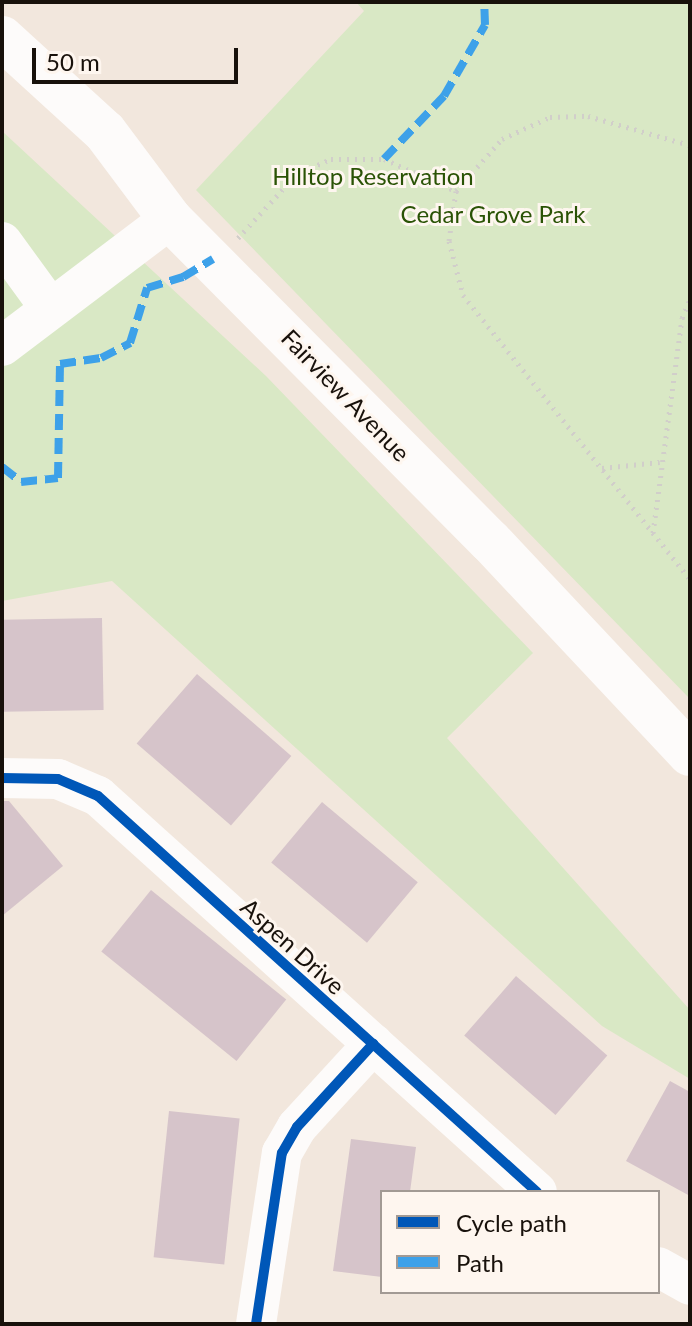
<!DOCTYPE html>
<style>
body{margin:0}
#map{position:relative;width:692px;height:1326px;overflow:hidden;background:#f2e7dd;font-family:Lato,sans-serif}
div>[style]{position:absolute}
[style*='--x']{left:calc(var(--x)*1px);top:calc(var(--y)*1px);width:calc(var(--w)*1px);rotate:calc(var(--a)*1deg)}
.green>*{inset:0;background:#d9e8c5}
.building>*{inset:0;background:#d6c4ca;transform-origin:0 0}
.path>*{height:5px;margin-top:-2.5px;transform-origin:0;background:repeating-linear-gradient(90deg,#d1ceca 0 2px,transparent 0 8px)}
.minor>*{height:40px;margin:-20px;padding:0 20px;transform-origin:20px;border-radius:20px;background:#fdfbfa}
.major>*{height:44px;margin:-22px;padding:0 22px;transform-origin:22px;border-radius:22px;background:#fdfbfa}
.quiet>*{height:8px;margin-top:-4px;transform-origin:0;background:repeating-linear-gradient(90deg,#3da1e9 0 16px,transparent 0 24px)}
.cycleway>*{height:10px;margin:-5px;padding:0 5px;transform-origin:5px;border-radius:5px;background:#0057b8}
span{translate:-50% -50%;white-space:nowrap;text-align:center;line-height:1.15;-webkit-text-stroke:6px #fef6ef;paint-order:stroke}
.park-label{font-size:24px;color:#2a5305}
.street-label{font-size:24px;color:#18110b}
.frame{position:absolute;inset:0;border:4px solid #18110b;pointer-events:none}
.legend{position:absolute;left:380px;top:1190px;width:280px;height:104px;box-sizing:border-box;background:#fef6ef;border:2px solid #a29a94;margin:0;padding:10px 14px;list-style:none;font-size:24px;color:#18110b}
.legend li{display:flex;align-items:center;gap:16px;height:40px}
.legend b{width:40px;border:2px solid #a29a94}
.scale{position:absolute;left:32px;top:48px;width:206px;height:36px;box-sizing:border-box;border:4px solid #18110b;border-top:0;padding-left:10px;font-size:24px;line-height:28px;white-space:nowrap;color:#18110b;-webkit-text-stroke:6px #fef6ef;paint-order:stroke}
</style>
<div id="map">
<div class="green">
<i style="clip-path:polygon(356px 2px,690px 2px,690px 699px,196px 190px,364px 11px)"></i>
<i style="clip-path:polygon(2px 131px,266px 376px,533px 653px,447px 738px,690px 1010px,690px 1079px,602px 1026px,112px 581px,2px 601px)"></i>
</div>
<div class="building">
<i style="left:102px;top:618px;width:92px;height:100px;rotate:89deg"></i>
<i style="left:197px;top:674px;width:125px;height:92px;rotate:41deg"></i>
<i style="clip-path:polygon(2px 801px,9px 801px,63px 866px,2px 916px)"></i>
<i style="left:322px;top:802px;width:125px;height:79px;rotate:40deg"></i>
<i style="left:151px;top:890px;width:174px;height:79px;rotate:39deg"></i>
<i style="left:516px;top:976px;width:121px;height:79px;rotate:41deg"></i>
<i style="clip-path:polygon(670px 1081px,690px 1092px,690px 1196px,626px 1161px)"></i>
<i style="left:169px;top:1111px;width:71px;height:147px;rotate:6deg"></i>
<i style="clip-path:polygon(351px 1139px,416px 1147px,410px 1192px,382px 1192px,382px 1277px,333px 1271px)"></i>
</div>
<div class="path">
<i style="--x:456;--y:191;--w:69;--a:-48.5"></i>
<i style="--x:502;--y:139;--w:53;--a:-24.6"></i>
<i style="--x:550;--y:117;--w:38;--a:-2"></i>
<i style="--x:588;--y:116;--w:106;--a:15.9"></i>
<i style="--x:238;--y:238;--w:86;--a:-47.4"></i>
<i style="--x:296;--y:175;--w:38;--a:-25"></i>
<i style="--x:331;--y:159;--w:53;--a:0"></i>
<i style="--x:384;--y:159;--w:79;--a:24"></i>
<i style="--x:456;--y:191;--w:50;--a:98"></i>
<i style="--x:449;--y:241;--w:56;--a:75.5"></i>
<i style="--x:463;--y:295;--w:364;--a:51.4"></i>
<i style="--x:602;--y:468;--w:58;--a:-5.9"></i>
<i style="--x:653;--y:533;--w:217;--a:-82.3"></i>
<i style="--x:682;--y:318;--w:21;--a:-67"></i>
</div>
<div class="minor">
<i style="--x:2;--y:242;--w:82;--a:54"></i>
<i style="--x:2;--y:346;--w:211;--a:-37.1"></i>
<i style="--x:2;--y:778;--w:56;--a:1"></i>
<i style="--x:58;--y:779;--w:43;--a:23"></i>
<i style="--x:98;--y:796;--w:591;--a:42.05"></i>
<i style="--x:658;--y:1267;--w:37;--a:29"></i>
<i style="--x:256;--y:1324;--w:173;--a:-81.4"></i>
<i style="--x:282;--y:1153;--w:30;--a:-60"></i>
<i style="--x:297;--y:1127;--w:113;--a:-47.5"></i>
</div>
<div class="major">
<i style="--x:2;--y:38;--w:139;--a:42.4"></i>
<i style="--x:105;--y:132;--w:109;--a:53.2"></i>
<i style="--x:170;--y:219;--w:454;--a:45.2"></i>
<i style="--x:490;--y:541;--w:292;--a:46.8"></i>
</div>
<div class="quiet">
<i style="--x:384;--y:159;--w:87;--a:-46.4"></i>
<i style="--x:444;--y:96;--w:82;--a:-60"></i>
<i style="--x:485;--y:25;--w:23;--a:-92"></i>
<i style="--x:2;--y:467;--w:24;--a:38"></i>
<i style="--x:21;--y:482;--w:37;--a:-6"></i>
<i style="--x:58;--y:478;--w:114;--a:-89"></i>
<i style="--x:60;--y:364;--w:41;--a:-8.3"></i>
<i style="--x:101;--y:358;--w:33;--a:-27"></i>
<i style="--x:130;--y:343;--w:58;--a:-72.8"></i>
<i style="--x:147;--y:288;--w:38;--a:-17"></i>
<i style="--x:183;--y:277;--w:35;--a:-31"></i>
</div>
<div class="cycleway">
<i style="--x:2;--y:778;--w:56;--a:1"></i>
<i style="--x:58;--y:779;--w:43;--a:23"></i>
<i style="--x:98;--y:796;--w:591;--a:42.05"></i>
<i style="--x:256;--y:1324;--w:173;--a:-81.4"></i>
<i style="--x:282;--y:1153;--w:30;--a:-60"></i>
<i style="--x:297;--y:1127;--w:113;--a:-47.5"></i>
</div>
<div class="park-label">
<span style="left:373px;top:176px">Hilltop Reservation</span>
<span style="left:493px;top:214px">Cedar Grove Park</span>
</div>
<div class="street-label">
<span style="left:346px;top:395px;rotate:46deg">Fairview Avenue</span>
<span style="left:293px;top:946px;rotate:42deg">Aspen Drive</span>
</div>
<div class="frame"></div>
<ul class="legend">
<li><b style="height:10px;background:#0057b8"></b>Cycle path</li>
<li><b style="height:10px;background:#3da1e9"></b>Path</li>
</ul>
<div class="scale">50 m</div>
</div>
